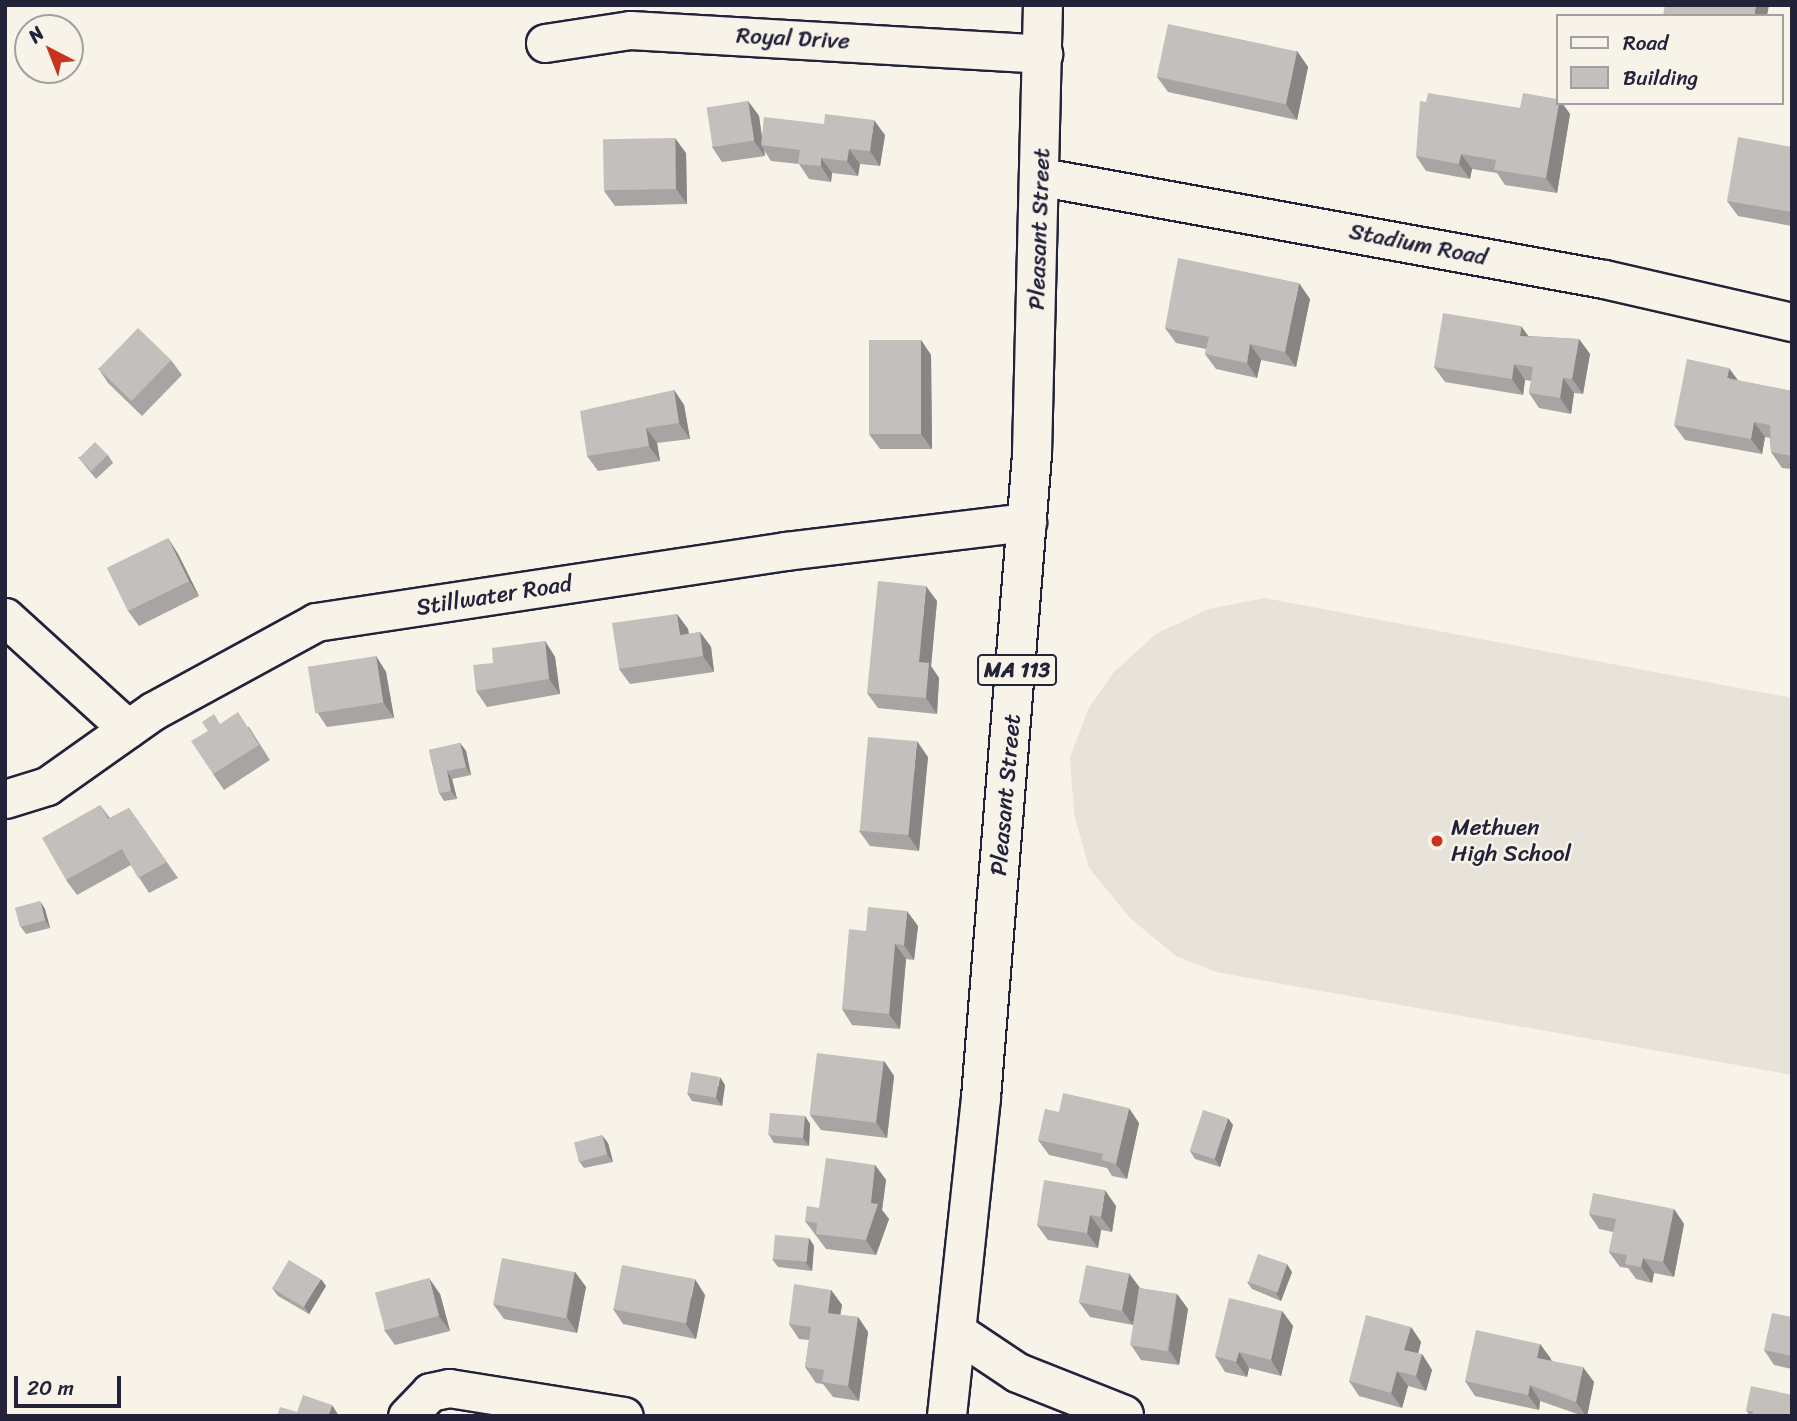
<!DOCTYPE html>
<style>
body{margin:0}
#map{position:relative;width:1797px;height:1421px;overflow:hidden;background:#f7f3e8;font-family:Sriracha,sans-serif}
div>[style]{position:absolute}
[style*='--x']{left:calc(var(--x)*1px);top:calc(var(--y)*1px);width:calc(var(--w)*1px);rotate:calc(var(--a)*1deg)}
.built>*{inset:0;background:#e7e3db}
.roads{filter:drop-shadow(2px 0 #22223b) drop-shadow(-2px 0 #22223b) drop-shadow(0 2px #22223b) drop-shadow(0 -2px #22223b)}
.street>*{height:37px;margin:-18.5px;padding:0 18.5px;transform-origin:18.5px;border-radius:18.5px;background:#f7f3e8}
.primary>*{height:38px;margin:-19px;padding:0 19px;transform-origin:19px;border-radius:19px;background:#f7f3e8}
.wall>*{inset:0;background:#a7a4a3}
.shaded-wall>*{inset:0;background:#888684}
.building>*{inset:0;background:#c2bfbd;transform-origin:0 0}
.dots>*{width:19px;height:19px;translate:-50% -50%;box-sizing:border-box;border:4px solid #f7f3e8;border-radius:50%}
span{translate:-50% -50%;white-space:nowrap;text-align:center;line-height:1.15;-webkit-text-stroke:5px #f7f3e8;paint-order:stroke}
.shield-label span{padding:2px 5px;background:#f7f3e8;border:2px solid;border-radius:5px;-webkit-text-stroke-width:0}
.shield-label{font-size:21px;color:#22223b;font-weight:700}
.street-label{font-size:23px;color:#22223b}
.poi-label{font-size:23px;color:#22223b}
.left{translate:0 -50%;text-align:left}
.frame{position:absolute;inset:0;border:7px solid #22223b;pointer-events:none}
.legend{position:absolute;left:1556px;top:14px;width:228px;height:91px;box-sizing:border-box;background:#f7f3e8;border:2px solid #a29fa3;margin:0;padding:9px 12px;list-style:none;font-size:21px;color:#22223b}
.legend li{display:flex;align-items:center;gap:14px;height:35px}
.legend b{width:35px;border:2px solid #a29fa3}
.north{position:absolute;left:14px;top:14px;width:70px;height:70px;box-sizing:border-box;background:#f7f3e8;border:2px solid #a29fa3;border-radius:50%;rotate:318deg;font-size:19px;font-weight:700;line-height:28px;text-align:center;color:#22223b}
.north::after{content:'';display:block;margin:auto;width:24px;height:32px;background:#c8321e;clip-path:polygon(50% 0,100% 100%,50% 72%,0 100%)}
.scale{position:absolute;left:14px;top:1376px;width:107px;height:32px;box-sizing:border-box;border:4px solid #22223b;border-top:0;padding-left:9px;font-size:21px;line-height:24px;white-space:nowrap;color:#22223b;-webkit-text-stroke:5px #f7f3e8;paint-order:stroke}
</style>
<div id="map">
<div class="built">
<i style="clip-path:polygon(1265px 598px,1792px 698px,1792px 1075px,1216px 972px,1176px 956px,1131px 919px,1089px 868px,1074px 814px,1070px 757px,1089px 708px,1113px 673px,1156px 634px,1208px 609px)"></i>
</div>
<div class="roads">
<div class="street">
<i style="--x:545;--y:43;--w:86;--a:-8.7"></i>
<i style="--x:630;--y:30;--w:414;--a:3.3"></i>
<i style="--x:1042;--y:177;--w:571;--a:10.29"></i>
<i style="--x:1604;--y:279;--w:193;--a:12.9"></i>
<i style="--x:5;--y:617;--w:166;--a:42.3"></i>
<i style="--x:5;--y:799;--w:44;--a:-17.2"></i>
<i style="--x:47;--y:786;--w:130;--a:-35.3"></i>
<i style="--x:153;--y:711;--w:186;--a:-28.6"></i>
<i style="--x:316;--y:622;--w:475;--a:-8.6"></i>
<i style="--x:786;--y:551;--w:243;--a:-6.9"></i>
<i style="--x:407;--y:1416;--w:33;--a:-46"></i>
<i style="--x:430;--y:1392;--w:19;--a:-12"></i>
<i style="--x:449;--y:1388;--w:177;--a:9.1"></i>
</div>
<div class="primary">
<i style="--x:958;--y:1333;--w:72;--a:33.7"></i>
<i style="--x:1018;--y:1373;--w:114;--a:21.6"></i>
<i style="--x:947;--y:1416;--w:320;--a:-83.9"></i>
<i style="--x:981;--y:1098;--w:646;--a:-85.47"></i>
<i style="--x:1032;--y:454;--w:449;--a:-88.6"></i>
</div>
</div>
<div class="wall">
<i style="clip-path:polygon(1297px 51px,1308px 67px,1297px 120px,1168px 92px,1157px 77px)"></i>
<i style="clip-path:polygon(748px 101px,759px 116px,762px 137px,885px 135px,880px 166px,860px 164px,858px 176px,832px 173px,831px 182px,809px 179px,799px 164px,771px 161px,764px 150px,765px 156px,722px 162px,712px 147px)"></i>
<i style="clip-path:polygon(1426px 102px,1520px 108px,1562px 103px,1570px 114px,1557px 193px,1505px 185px,1497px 173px,1472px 169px,1470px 179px,1426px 171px,1416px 156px)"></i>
<i style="clip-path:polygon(1792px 147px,1792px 226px,1738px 216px,1727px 201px)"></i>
<i style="clip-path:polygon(686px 153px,687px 204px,615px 206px,604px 191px)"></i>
<i style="clip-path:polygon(1310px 299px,1296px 367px,1261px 360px,1257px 378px,1216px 369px,1205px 354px,1206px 349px,1176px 343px,1165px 328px)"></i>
<i style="clip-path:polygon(1529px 336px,1579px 339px,1590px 354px,1583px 394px,1574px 393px,1571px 414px,1539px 408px,1529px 393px,1531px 381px,1525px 380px,1523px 395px,1445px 382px,1434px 367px)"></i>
<i style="clip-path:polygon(921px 340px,931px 355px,932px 449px,880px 449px,869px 434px)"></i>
<i style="clip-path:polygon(171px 360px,182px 375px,142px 416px,108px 383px,98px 368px)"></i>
<i style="clip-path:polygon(1738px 381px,1792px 391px,1792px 469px,1782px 468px,1771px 452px,1770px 438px,1765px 437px,1762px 454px,1685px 440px,1674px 425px)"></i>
<i style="clip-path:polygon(674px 390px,684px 405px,690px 439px,657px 443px,660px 461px,598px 471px,587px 456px)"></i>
<i style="clip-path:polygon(108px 455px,113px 463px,96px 479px,78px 457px)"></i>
<i style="clip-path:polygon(168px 538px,178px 554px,199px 596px,139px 626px,128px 611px)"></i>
<i style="clip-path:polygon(937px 601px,931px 666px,939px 678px,937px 714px,878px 708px,867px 693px)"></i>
<i style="clip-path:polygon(677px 614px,688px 629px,689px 634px,700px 632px,711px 647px,714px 672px,630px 684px,619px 669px)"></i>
<i style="clip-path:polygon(545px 641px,555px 657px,560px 694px,487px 707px,476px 691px,493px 663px)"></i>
<i style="clip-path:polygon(376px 656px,386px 672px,394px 718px,327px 727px,317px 712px)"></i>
<i style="clip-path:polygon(221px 724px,249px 727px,270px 760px,224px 790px,213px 774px)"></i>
<i style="clip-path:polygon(460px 743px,466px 751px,471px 775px,452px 779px,457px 799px,444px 801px,439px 793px,429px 750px)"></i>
<i style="clip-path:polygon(928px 757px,919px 851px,870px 846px,859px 831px)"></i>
<i style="clip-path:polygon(100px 805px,110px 818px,129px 808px,178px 878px,149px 893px,131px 865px,77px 895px,66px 880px)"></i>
<i style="clip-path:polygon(45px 909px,50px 928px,26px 934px,20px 926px)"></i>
<i style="clip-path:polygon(918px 926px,914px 960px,906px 959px,900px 1029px,852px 1025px,842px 1009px,866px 931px)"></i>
<i style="clip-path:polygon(884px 1061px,894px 1076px,887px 1138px,821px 1130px,810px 1115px)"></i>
<i style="clip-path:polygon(725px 1085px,722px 1106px,692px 1101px,687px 1093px)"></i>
<i style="clip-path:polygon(1059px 1112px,1139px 1123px,1127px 1179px,1112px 1176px,1107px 1168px,1049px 1155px,1038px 1140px)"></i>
<i style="clip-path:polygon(805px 1116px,810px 1124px,809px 1146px,774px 1143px,769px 1135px)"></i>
<i style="clip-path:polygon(1233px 1125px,1220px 1167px,1195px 1159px,1190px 1151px)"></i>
<i style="clip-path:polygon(608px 1143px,613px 1162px,584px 1168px,578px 1160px)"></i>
<i style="clip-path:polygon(875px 1165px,886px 1180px,882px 1210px,889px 1219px,876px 1255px,826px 1249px,805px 1221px,819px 1208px)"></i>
<i style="clip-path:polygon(1116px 1206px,1112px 1232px,1101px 1230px,1098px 1248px,1048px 1240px,1037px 1225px)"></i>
<i style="clip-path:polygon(1674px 1209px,1684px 1224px,1674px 1277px,1654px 1273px,1652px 1283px,1636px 1279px,1628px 1268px,1620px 1267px,1609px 1252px,1613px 1232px,1599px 1229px,1589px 1214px)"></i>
<i style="clip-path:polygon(809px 1238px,814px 1246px,812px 1271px,778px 1267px,772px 1259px)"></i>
<i style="clip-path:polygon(575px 1272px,586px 1287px,577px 1333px,504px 1319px,493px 1304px)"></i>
<i style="clip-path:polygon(1292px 1272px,1281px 1301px,1252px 1289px,1247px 1282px)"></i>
<i style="clip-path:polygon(326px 1286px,309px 1314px,278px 1296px,272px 1288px)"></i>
<i style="clip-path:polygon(1139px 1288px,1177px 1294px,1188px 1309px,1179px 1365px,1141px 1360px,1131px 1345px,1136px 1306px,1133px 1325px,1090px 1317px,1079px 1302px)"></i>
<i style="clip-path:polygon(831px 1290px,842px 1305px,840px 1315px,858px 1317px,868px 1332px,859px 1401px,833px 1397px,823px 1384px,816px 1383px,805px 1367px,809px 1340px,799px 1339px,789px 1324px)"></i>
<i style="clip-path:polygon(440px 1294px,450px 1331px,395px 1345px,384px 1330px)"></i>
<i style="clip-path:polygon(705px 1295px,696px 1339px,623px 1324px,613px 1309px)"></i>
<i style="clip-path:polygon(1282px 1311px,1293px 1326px,1281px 1376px,1249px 1368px,1247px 1377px,1225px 1372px,1215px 1356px)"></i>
<i style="clip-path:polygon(1792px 1317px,1792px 1369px,1774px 1365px,1764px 1350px)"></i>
<i style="clip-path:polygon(1411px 1327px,1421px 1342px,1418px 1354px,1422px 1354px,1432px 1370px,1426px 1391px,1408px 1386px,1402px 1408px,1359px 1396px,1349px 1381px)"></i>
<i style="clip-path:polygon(1540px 1344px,1551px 1359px,1551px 1360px,1594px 1382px,1587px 1416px,1583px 1416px,1540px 1401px,1539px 1410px,1475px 1396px,1465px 1381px)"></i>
<i style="clip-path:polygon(1746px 1410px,1792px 1416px,1750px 1416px)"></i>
</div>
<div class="shaded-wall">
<i style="clip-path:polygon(1756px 5px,1769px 5px,1767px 16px,1754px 16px)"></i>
<i style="clip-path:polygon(1297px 51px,1308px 67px,1297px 120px,1286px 104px)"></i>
<i style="clip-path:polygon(748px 101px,759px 116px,763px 146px,761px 145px,764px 150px,765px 156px,754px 141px)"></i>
<i style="clip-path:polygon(1559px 103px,1562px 103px,1570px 114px,1557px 193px,1546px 178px)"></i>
<i style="clip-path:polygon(874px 120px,885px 135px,880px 166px,870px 151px)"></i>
<i style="clip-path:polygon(675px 138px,686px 153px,687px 204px,676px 189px)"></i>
<i style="clip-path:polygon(849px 149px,860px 164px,858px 176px,847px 161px)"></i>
<i style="clip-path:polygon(1461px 154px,1472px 169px,1470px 179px,1459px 164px)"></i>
<i style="clip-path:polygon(821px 158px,832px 173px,831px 182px,821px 166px)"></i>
<i style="clip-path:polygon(1299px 283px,1310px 299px,1296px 367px,1285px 352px)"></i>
<i style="clip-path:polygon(1521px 326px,1532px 341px,1520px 336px)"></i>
<i style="clip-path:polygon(1579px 339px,1590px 354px,1583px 394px,1572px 379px)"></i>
<i style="clip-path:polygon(921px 340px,931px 355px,932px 449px,921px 434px)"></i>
<i style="clip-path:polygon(1250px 344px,1261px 360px,1257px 378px,1247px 363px)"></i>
<i style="clip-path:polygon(1514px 364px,1525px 380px,1523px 395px,1512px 379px)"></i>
<i style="clip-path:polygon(1729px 368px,1740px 383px,1727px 378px)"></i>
<i style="clip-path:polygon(1563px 378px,1574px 393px,1571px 414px,1560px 398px)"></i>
<i style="clip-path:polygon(674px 390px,684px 405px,690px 439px,679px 423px)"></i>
<i style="clip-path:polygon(1754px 422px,1765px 437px,1762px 454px,1751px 439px)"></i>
<i style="clip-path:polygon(646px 428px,657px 443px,660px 461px,649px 446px)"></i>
<i style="clip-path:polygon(168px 538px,178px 554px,199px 596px,189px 581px)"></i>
<i style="clip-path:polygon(926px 586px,937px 601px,931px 666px,939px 678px,937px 714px,926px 698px,919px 662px)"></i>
<i style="clip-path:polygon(677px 614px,688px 629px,691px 650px,680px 635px)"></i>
<i style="clip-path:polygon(700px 632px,711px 647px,714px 672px,703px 656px)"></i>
<i style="clip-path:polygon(545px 641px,555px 657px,560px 694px,549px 679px)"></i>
<i style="clip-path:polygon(376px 656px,386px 672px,394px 718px,383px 702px)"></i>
<i style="clip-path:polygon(917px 741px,928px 757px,919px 851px,908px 835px)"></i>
<i style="clip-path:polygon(460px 743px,466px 751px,471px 775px,466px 767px)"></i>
<i style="clip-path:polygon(447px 771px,452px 779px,457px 799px,451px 791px)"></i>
<i style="clip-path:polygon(40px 901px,45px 909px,50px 928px,45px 920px)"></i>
<i style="clip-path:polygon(907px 911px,918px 926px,914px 960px,904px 945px)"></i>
<i style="clip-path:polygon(895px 944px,906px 959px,900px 1029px,889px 1014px)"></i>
<i style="clip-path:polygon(884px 1061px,894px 1076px,887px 1138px,876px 1122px)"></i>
<i style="clip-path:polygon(720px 1077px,725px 1085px,722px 1106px,716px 1098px)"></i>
<i style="clip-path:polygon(1129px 1108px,1139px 1123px,1127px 1179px,1116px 1164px)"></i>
<i style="clip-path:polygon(805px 1116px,810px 1124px,809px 1146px,803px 1138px)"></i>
<i style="clip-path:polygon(1228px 1118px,1233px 1125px,1220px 1167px,1215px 1159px)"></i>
<i style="clip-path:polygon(602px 1135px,608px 1143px,613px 1162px,607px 1154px)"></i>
<i style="clip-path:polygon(875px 1165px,886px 1180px,882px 1210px,889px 1219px,876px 1255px,866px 1240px)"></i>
<i style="clip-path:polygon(1105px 1190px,1116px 1206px,1112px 1232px,1101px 1217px)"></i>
<i style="clip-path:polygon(1674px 1209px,1684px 1224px,1674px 1277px,1663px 1262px)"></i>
<i style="clip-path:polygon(1090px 1215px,1101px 1230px,1098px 1248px,1087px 1233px)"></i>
<i style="clip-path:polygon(809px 1238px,814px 1246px,812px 1271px,806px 1263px)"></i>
<i style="clip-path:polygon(1643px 1258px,1654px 1273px,1652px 1283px,1641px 1267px)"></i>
<i style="clip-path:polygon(1287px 1264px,1292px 1272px,1281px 1301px,1276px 1293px)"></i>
<i style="clip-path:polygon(575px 1272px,586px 1287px,577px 1333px,567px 1317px)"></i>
<i style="clip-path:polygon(1129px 1273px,1140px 1288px,1133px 1325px,1122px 1310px)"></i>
<i style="clip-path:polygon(429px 1278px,440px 1294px,450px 1331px,439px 1316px)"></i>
<i style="clip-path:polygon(321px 1279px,326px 1286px,309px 1314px,304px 1306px)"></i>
<i style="clip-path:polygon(695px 1279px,705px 1295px,696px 1339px,686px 1324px)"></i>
<i style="clip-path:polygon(831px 1290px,842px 1305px,838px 1328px,828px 1313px)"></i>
<i style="clip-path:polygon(1177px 1294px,1188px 1309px,1179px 1365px,1169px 1350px)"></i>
<i style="clip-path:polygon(1282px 1311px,1293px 1326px,1281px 1376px,1271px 1360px)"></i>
<i style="clip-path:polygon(858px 1317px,868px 1332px,859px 1401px,848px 1386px)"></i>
<i style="clip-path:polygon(1411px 1327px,1421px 1342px,1415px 1365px,1404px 1350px)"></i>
<i style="clip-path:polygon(1540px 1344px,1551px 1359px,1548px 1373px,1537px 1358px)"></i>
<i style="clip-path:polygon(1239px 1352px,1249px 1368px,1247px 1377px,1236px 1362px)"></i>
<i style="clip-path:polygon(1422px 1354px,1432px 1370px,1426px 1391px,1416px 1376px)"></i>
<i style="clip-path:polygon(1583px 1367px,1594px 1382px,1587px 1416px,1586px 1416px,1576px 1402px)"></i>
<i style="clip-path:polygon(1397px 1371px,1408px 1386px,1402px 1408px,1391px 1393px)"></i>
<i style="clip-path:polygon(1530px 1385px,1540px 1401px,1539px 1410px,1528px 1395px)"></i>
<i style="clip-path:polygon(332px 1405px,339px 1416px,328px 1416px)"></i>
</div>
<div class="building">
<i style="clip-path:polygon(1665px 5px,1756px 5px,1754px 16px,1712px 16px,1707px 15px,1707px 16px,1663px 16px)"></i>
<i style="left:1168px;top:24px;width:132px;height:54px;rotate:12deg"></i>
<i style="clip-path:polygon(1428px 93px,1520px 108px,1523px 93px,1557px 99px,1557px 103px,1559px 103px,1546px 178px,1494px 170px,1496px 160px,1461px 154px,1459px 164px,1416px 156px,1420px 101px,1426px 102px)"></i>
<i style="left:748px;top:101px;width:40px;height:42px;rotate:81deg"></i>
<i style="clip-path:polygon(825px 114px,874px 120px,870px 151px,849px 149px,847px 161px,821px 158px,821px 166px,798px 164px,800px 150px,761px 145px,764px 117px,824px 124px)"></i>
<i style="clip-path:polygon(1738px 137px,1792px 147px,1792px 212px,1727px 201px)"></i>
<i style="left:675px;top:138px;width:51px;height:72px;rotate:89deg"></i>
<i style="clip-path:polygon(1178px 258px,1299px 283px,1285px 352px,1250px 344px,1247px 363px,1205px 354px,1209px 337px,1165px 328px)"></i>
<i style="clip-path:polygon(1443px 313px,1521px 326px,1520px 336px,1579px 339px,1572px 379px,1563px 378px,1560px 398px,1529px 393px,1533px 367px,1514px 364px,1512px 379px,1434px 367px)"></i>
<i style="left:138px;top:328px;width:46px;height:57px;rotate:44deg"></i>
<i style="left:869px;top:340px;width:52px;height:94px"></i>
<i style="clip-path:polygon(1687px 359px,1729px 368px,1727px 378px,1792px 391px,1792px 456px,1771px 452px,1770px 425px,1754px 422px,1751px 439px,1674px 425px)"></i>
<i style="clip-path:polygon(674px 390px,679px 423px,646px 428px,649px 446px,587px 456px,580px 411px)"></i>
<i style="left:95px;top:442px;width:18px;height:23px;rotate:45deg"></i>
<i style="left:168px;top:538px;width:48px;height:68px;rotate:64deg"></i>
<i style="clip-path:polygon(878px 581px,926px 586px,919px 662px,929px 663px,926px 698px,867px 693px)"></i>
<i style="clip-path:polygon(677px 614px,680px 635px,700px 632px,703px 656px,619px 669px,612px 623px)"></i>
<i style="clip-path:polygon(545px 641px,549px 679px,476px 691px,473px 665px,493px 663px,492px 648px)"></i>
<i style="left:376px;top:656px;width:47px;height:69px;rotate:81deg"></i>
<i style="clip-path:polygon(238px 712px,259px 745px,213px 774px,191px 741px,208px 731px,202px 722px,214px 714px,220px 724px)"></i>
<i style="left:868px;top:737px;width:49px;height:94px;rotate:5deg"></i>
<i style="clip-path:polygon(460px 743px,466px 767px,447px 771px,451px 791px,439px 793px,429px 750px)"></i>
<i style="clip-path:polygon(100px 805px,108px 819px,129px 808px,167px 862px,138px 878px,122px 849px,66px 880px,42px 838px)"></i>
<i style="left:40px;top:901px;width:20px;height:26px;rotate:75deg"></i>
<i style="clip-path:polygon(868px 907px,907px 911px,904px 945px,895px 944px,889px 1014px,842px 1009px,849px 929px,866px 931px)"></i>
<i style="left:817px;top:1053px;width:67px;height:62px;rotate:7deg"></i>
<i style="left:691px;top:1072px;width:29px;height:21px;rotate:10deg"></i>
<i style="clip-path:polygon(1063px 1093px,1129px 1108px,1116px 1164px,1102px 1160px,1103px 1154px,1038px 1140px,1045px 1109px,1059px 1112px)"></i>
<i style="left:1203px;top:1110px;width:26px;height:43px;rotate:18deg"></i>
<i style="left:770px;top:1113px;width:35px;height:22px;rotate:5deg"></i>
<i style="left:602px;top:1135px;width:20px;height:29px;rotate:75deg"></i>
<i style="clip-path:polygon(826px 1158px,875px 1165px,871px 1203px,878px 1204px,866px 1240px,816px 1234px,817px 1223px,805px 1221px,807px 1206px,819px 1208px)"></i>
<i style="clip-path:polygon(1044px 1180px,1105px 1190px,1101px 1217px,1090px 1215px,1087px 1233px,1037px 1225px)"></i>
<i style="clip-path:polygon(1593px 1193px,1674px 1209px,1663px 1262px,1643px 1258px,1641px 1267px,1625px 1264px,1627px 1255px,1609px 1252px,1616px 1219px,1589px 1214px)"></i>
<i style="left:775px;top:1235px;width:34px;height:24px;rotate:5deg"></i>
<i style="left:1258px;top:1254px;width:31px;height:30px;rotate:19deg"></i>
<i style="left:502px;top:1258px;width:74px;height:47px;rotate:11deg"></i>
<i style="left:289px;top:1260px;width:37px;height:33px;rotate:31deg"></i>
<i style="left:622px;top:1265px;width:74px;height:45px;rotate:11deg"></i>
<i style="left:1086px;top:1265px;width:44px;height:38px;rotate:11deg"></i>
<i style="left:429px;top:1278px;width:39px;height:56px;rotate:75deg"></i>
<i style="clip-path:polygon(794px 1284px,831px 1290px,828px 1313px,858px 1317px,848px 1386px,822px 1382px,824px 1370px,805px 1367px,811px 1327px,789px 1324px)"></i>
<i style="left:1139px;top:1288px;width:38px;height:58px;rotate:9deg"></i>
<i style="clip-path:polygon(1229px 1298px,1282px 1311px,1271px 1360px,1239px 1352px,1236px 1362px,1215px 1356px)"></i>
<i style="clip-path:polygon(1772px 1313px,1792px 1317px,1792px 1356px,1764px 1350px)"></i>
<i style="clip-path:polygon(1366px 1315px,1411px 1327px,1404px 1350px,1422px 1354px,1416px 1376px,1397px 1371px,1391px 1393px,1349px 1381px)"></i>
<i style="clip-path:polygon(1476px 1330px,1540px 1344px,1537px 1358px,1583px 1367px,1576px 1402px,1530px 1385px,1528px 1395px,1465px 1381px)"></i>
<i style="clip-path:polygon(1751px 1386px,1792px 1395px,1792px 1416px,1752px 1416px,1753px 1411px,1746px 1410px)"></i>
<i style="clip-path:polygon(303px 1395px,332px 1405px,328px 1416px,277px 1416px,280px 1407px,297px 1412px)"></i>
</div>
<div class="dots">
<i style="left:1437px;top:841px;background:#c8321e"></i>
</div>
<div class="shield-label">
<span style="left:1017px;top:670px">MA 113</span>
</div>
<div class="street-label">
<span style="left:793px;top:39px;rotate:3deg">Royal Drive</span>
<span style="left:1040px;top:229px;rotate:-88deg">Pleasant Street</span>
<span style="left:1418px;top:245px;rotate:11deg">Stadium Road</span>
<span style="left:494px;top:596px;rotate:-9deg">Stillwater Road</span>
<span style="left:1006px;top:795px;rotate:-85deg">Pleasant Street</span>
</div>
<div class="poi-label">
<span class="left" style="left:1451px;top:841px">Methuen<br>High School</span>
</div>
<div class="frame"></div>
<ul class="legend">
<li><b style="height:9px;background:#f7f3e8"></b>Road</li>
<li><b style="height:19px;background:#c2bfbd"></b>Building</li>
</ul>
<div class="north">N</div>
<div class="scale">20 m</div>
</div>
